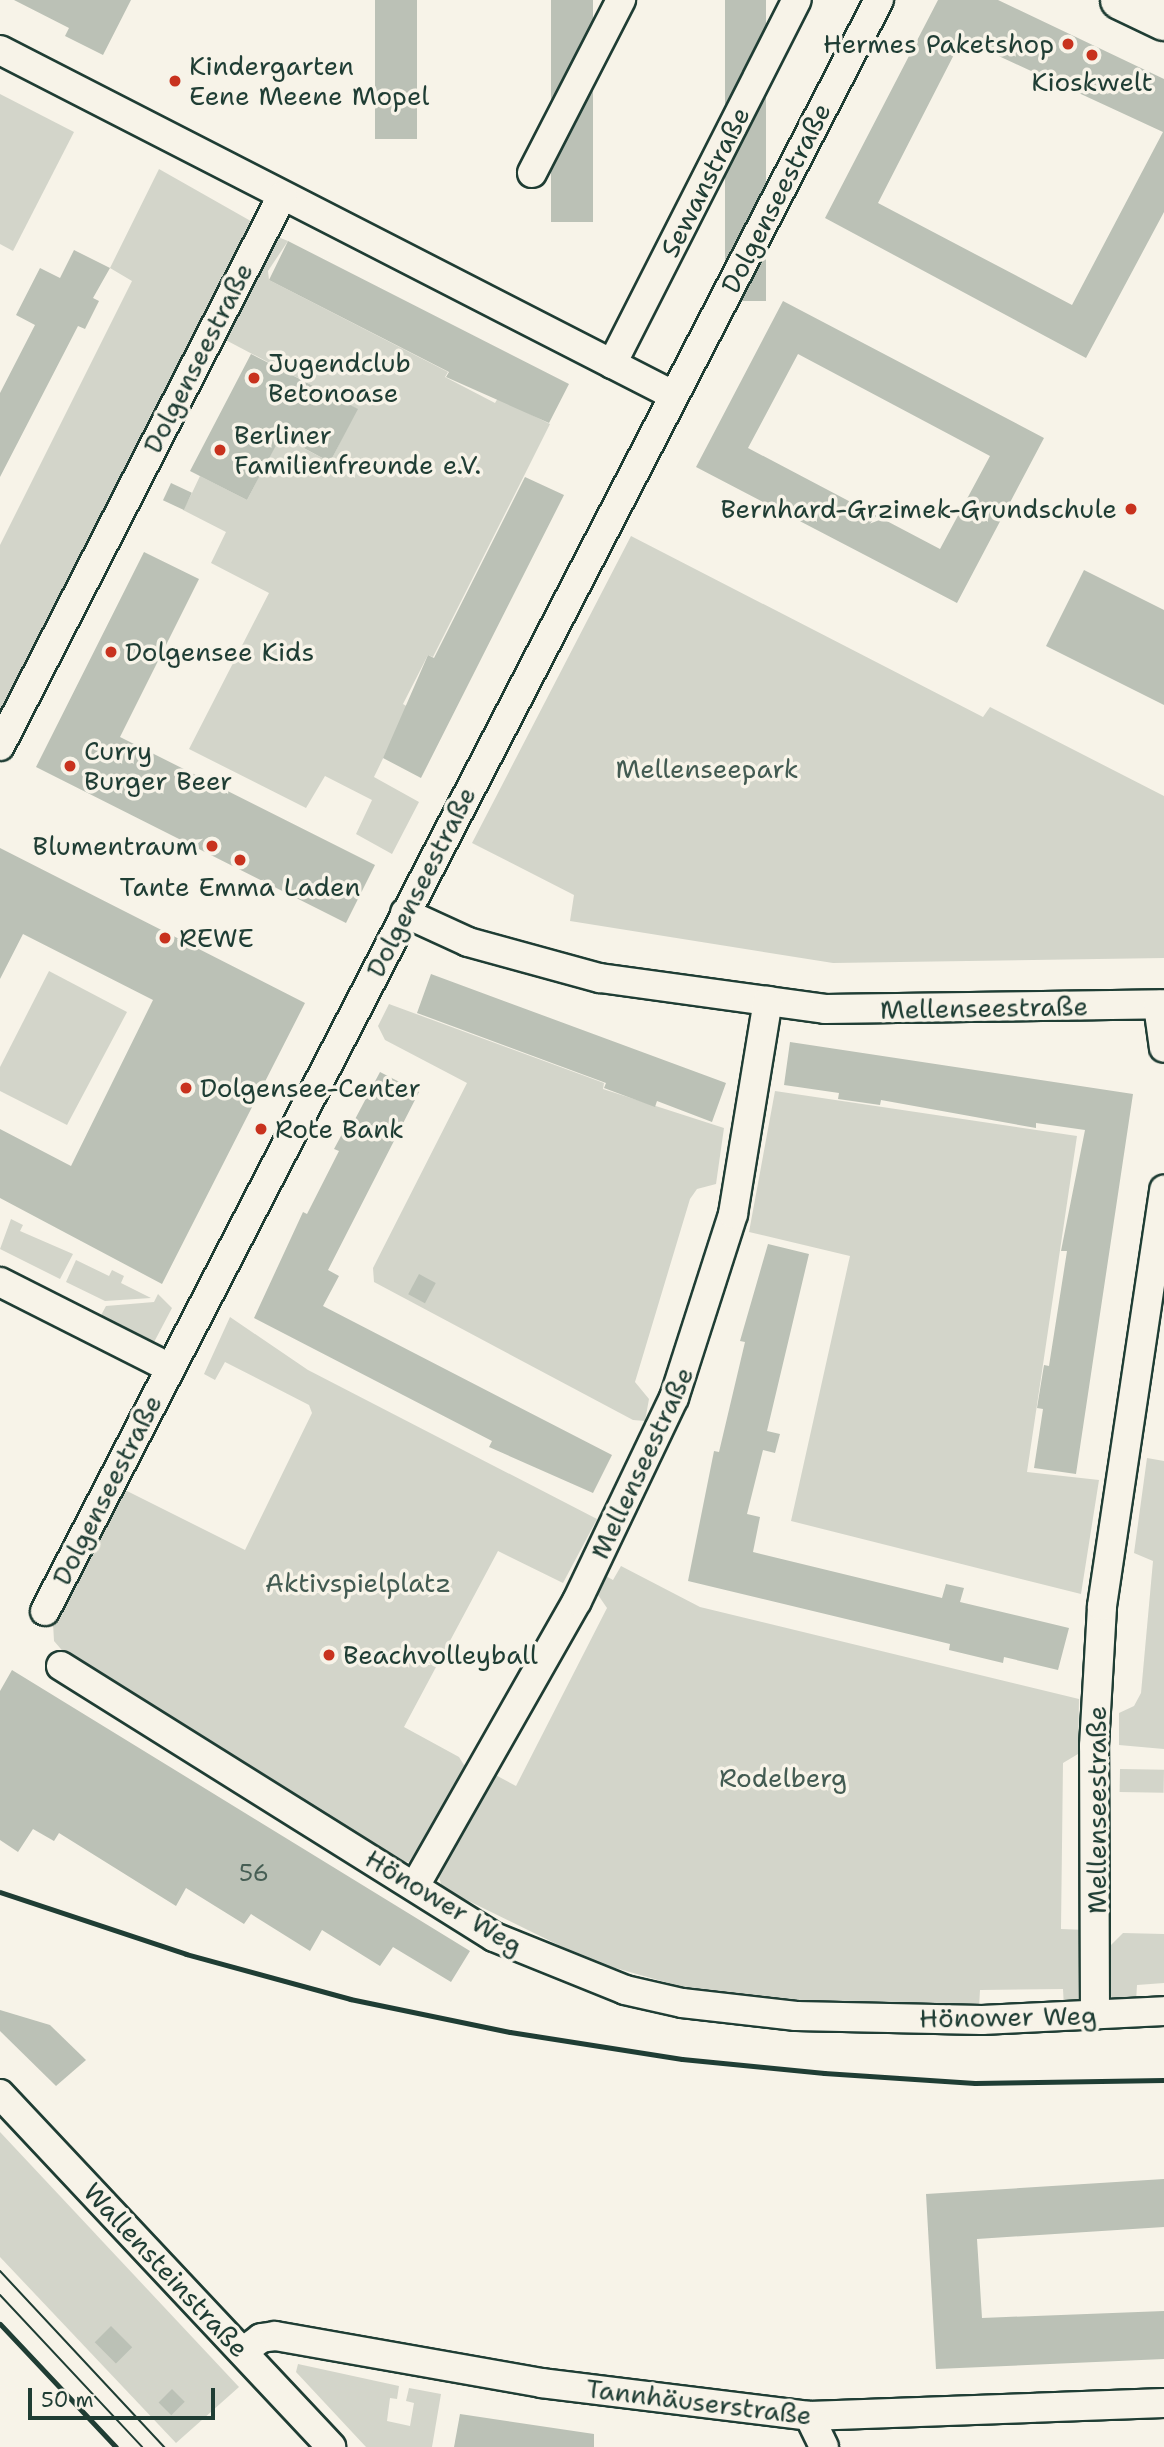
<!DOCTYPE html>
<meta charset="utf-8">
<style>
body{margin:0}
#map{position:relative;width:1164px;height:2447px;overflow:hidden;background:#f7f3e8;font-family:"Shantell Sans",sans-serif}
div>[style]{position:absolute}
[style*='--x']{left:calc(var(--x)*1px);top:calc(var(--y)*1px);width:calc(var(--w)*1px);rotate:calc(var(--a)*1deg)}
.green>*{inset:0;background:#d3d5ca;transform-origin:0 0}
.building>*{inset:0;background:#bbc1b6;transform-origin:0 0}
.roads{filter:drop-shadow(2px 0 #1f3d34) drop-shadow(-2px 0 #1f3d34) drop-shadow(0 2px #1f3d34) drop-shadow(0 -2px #1f3d34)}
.street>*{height:28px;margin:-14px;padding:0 14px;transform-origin:14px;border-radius:14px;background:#f7f3e8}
.secondary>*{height:38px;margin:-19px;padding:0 19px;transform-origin:19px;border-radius:19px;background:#f7f3e8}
.tram>*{height:2px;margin:-1px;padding:0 1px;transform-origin:1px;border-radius:1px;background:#1f3d34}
.rail>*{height:5px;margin:-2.5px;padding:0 2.5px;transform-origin:2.5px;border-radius:2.5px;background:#1f3d34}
.dots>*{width:19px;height:19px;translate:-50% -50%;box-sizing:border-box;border:4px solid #f7f3e8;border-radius:50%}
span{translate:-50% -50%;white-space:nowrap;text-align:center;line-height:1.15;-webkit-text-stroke:7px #f7f3e8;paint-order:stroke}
.number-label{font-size:23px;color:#465e54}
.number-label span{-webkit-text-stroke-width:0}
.poi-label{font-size:26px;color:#1f3d34}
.right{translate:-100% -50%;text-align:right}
.left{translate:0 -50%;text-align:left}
.street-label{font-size:26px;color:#1f3d34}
.park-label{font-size:26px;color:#435b52}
.scale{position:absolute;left:28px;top:2388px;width:187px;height:32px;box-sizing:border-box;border:4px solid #1f3d34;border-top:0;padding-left:9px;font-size:21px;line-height:24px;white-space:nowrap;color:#1f3d34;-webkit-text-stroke:5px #f7f3e8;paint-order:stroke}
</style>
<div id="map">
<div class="green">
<i style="clip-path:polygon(0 94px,74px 132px,13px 251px,0 244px)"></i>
<i style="clip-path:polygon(159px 169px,256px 224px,0 724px,0 545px,132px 281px,110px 268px)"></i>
<i style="clip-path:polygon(273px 235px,288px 241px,268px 271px,269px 280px,448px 372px,445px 377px,495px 403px,498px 398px,550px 424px,433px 657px,428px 655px,403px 704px,408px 707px,374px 777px,419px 802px,392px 854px,356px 834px,372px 800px,325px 776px,306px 808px,189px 749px,269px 593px,211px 563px,226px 532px,183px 510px,192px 493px,200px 476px,247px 500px,273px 450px,263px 427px,330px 462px,357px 409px,220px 337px)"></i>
<i style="clip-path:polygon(631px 536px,983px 717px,990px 707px,1164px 796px,1164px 958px,833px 963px,570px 921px,574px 895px,472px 843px)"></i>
<i style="clip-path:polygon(49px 971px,127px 1012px,67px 1125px,0 1091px,0 1067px)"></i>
<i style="clip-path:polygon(389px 1004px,604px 1083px,603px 1089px,724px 1128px,716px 1184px,697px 1189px,690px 1199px,635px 1382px,649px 1399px,645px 1421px,633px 1420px,374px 1282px,373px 1268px,467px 1083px,385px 1040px,378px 1026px)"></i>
<i style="clip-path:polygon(775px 1091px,1077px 1136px,1027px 1472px,1099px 1480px,1081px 1594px,791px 1521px,850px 1256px,749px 1232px)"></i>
<i style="clip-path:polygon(11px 1219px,23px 1225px,20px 1231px,73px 1254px,60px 1279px,0 1249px)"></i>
<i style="clip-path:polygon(76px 1260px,109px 1276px,112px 1270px,124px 1276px,121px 1283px,151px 1298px,105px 1301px,66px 1282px)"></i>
<i style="clip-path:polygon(158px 1294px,172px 1308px,152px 1346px,98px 1321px,106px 1306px,154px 1302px)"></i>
<i style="clip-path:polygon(230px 1317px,308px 1370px,597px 1519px,563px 1583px,498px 1551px,404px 1727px,459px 1757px,467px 1770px,409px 1862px,396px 1861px,73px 1663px,54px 1641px,53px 1623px,121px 1488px,245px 1550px,312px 1413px,309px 1405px,225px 1362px,215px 1380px,204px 1374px)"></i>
<i style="clip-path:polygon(1147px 1458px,1164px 1461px,1164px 1749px,1119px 1745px,1119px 1713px,1134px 1706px,1141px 1693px,1153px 1561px,1134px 1553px)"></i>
<i style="clip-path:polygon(621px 1566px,700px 1607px,1079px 1699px,1078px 1754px,1063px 1763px,1061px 1929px,1086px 1930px,1085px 1997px,1064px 2008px,1063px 1989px,980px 1990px,979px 2008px,800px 2003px,700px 1992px,591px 1961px,442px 1888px,437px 1869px,490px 1772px,516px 1786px,607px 1608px,596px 1592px,604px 1575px,613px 1580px)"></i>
<i style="left:1120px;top:1769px;width:44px;height:23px;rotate:1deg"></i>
<i style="clip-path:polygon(1123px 1933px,1164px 1934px,1164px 1983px,1137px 1985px,1136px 2002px,1114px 2001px,1111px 1996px,1103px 1953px)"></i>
<i style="clip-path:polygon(0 2132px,239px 2387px,176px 2443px,0 2257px)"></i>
<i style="clip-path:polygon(298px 2364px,399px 2386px,397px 2399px,390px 2398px,387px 2421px,410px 2426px,414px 2403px,406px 2401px,409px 2388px,441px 2394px,432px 2447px,366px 2447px,296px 2372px)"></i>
</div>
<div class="building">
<i style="clip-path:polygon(14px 0,131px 0,103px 55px,65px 36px,69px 28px)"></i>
<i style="left:375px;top:0;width:42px;height:139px"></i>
<i style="left:551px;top:0;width:42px;height:222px"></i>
<i style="left:725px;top:0;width:41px;height:301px"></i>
<i style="clip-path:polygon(evenodd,938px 0,998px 0,1164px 79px,1164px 212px,1086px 358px,825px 218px,938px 0,962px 39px,1163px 132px,1072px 305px,878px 203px,962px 39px)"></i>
<i style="clip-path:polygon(288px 241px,569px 384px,549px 423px,446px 377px,449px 372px,269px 280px)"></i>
<i style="clip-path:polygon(74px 250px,110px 268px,93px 298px,99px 301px,85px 329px,78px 326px,0 477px,0 393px,35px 325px,16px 315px,40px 268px,60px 278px)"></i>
<i style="clip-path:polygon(evenodd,783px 301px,1044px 438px,957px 603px,696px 467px,783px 301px,798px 354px,990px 456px,940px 549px,748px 448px,798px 354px)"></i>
<i style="clip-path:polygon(251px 354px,358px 409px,330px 462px,281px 436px,247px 500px,190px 471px)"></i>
<i style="clip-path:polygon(525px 477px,564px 495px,421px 778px,383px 758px,428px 655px,434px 658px)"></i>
<i style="left:171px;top:483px;width:23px;height:19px;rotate:25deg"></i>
<i style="clip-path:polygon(144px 552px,199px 579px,120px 737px,375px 865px,346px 923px,36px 767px)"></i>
<i style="clip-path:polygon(1084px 570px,1164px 610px,1164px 705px,1046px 646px)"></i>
<i style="clip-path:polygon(0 848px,305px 1003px,162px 1284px,0 1198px,0 1129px,71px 1166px,153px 1000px,23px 934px,0 979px)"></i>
<i style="clip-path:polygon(431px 974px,726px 1083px,712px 1122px,657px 1101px,655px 1107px,604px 1088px,606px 1083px,417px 1013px)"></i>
<i style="clip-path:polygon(790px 1042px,1133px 1094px,1076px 1474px,1034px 1468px,1043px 1409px,1037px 1408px,1044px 1365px,1049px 1366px,1067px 1251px,1061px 1251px,1085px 1130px,1036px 1123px,1036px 1128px,881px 1100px,880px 1105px,838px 1099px,839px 1093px,784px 1085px)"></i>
<i style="clip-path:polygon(380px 1072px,419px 1092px,328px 1270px,339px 1276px,323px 1306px,612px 1455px,593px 1493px,489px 1447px,492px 1441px,254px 1318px,303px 1212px,307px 1214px,339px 1151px,334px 1149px,349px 1121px,353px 1123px)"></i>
<i style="clip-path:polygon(768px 1244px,809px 1254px,767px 1431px,780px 1434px,775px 1453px,763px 1450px,747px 1514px,760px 1517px,753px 1552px,942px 1598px,946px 1584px,964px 1588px,960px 1602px,1069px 1628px,1058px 1670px,1004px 1657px,1003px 1663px,949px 1650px,950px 1644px,688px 1581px,714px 1451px,719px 1452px,745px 1342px,740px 1341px)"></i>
<i style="left:419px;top:1274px;width:19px;height:23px;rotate:28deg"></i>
<i style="clip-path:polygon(12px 1670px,470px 1951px,451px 1982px,393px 1947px,380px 1966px,322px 1930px,310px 1951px,251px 1914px,244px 1924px,186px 1888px,176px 1906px,59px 1833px,54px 1841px,33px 1829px,18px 1852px,0 1840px,0 1691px)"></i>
<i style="clip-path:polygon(0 2010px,50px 2025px,86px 2060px,56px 2086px,0 2031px)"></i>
<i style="clip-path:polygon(1164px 2179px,1164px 2227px,977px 2239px,982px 2318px,1164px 2311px,1164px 2359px,936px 2369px,926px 2194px)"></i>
<i style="left:111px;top:2326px;width:30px;height:23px;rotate:45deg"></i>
<i style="left:172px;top:2389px;width:18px;height:19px;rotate:45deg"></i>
<i style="clip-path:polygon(460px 2414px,594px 2434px,594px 2447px,454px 2447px)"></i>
</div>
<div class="roads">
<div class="street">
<i style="--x:0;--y:50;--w:756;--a:27.14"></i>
<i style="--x:532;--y:173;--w:195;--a:-62.8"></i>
<i style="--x:612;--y:364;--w:408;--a:-63.1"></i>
<i style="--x:0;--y:746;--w:618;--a:-62.85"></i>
<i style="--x:405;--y:913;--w:69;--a:24.7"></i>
<i style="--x:468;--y:942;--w:137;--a:15.3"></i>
<i style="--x:600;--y:978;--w:227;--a:7.8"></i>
<i style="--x:825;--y:1009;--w:339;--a:-0.8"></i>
<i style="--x:1158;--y:1005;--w:43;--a:82.1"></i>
<i style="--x:0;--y:1282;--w:191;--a:26.8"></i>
<i style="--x:45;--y:1611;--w:1814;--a:-62.63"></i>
<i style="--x:61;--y:1666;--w:511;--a:32.04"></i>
<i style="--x:494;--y:1937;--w:141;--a:22"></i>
<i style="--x:625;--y:1990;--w:58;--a:12.8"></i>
<i style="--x:682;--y:2003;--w:115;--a:6.5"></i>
<i style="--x:796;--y:2016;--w:186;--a:1.2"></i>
<i style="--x:982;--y:2020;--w:182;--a:-2.8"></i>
<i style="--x:415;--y:1886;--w:328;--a:-60.4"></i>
<i style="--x:577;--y:1601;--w:225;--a:-64.5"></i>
<i style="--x:674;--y:1398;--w:193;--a:-72.2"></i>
<i style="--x:733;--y:1214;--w:216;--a:-80.7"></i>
<i style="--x:1095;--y:2015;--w:269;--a:-90.2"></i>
<i style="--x:1094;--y:1746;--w:140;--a:-86.7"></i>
<i style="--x:1102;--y:1606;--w:421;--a:-81.5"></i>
<i style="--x:0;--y:2094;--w:484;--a:46.8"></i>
<i style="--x:244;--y:2351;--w:21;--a:-37"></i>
<i style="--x:261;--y:2338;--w:14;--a:-8"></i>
<i style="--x:275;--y:2336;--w:270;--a:10"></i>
<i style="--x:541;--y:2383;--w:270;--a:7"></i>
<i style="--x:809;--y:2416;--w:355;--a:-2.1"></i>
<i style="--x:809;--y:2416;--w:34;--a:64"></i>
</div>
<div class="secondary">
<i style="--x:1120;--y:0;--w:49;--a:25.5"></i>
</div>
</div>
<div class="tram">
<i style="--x:0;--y:2271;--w:241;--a:47"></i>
<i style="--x:0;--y:2295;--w:208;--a:46.9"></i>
</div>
<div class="rail">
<i style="--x:0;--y:1892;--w:196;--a:18.4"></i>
<i style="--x:186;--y:1954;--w:170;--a:15.3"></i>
<i style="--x:350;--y:1999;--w:163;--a:11.7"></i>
<i style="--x:510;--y:2032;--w:174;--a:8.9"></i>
<i style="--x:682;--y:2059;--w:143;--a:5.6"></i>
<i style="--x:824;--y:2073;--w:151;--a:3.8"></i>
<i style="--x:975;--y:2083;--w:189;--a:-0.9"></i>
<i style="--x:0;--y:2324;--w:169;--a:46.7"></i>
</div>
<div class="dots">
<i style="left:1068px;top:44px;background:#c8321e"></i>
<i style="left:1092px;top:55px;background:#c8321e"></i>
<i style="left:175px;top:81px;background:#c8321e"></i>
<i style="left:254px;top:378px;background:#c8321e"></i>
<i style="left:220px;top:450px;background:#c8321e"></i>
<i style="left:1131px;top:509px;background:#c8321e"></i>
<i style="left:111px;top:652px;background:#c8321e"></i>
<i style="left:70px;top:766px;background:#c8321e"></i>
<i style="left:212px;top:846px;background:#c8321e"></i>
<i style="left:240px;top:860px;background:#c8321e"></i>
<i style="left:165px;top:938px;background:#c8321e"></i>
<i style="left:186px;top:1088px;background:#c8321e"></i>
<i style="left:261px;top:1129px;background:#c8321e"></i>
<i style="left:329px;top:1655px;background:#c8321e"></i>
</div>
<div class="number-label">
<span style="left:254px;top:1873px">56</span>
</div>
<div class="poi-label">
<span class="right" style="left:1054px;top:44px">Hermes Paketshop</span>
<span class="left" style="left:189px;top:81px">Kindergarten<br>Eene Meene Mopel</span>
<span style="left:1092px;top:82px">Kioskwelt</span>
<span class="left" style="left:268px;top:378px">Jugendclub<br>Betonoase</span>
<span class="left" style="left:234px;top:450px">Berliner<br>Familienfreunde e.V.</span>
<span class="right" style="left:1117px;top:509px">Bernhard-Grzimek-Grundschule</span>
<span class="left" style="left:125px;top:652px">Dolgensee Kids</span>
<span class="left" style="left:84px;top:766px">Curry<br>Burger Beer</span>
<span class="right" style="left:198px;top:846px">Blumentraum</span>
<span style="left:240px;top:887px">Tante Emma Laden</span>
<span class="left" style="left:179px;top:938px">REWE</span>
<span class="left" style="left:200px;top:1088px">Dolgensee-Center</span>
<span class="left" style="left:275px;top:1129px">Rote Bank</span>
<span class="left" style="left:343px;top:1655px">Beachvolleyball</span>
</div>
<div class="street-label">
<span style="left:705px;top:182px;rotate:-63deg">Sewanstraße</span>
<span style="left:776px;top:198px;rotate:-63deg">Dolgenseestraße</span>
<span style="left:198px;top:358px;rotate:-63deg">Dolgenseestraße</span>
<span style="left:421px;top:882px;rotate:-63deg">Dolgenseestraße</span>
<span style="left:984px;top:1008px;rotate:-1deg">Mellenseestraße</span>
<span style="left:642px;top:1463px;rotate:-65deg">Mellenseestraße</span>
<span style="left:107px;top:1490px;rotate:-63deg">Dolgenseestraße</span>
<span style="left:1097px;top:1810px;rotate:-90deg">Mellenseestraße</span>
<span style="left:444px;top:1902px;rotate:31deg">Hönower Weg</span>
<span style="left:1008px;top:2017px;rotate:-1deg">Hönower Weg</span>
<span style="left:166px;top:2270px;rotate:47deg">Wallensteinstraße</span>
<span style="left:699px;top:2402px;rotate:7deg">Tannhäuserstraße</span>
</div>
<div class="park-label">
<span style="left:707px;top:769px">Mellenseepark</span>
<span style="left:358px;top:1583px">Aktivspielplatz</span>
<span style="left:783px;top:1778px">Rodelberg</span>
</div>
<div class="scale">50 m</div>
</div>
